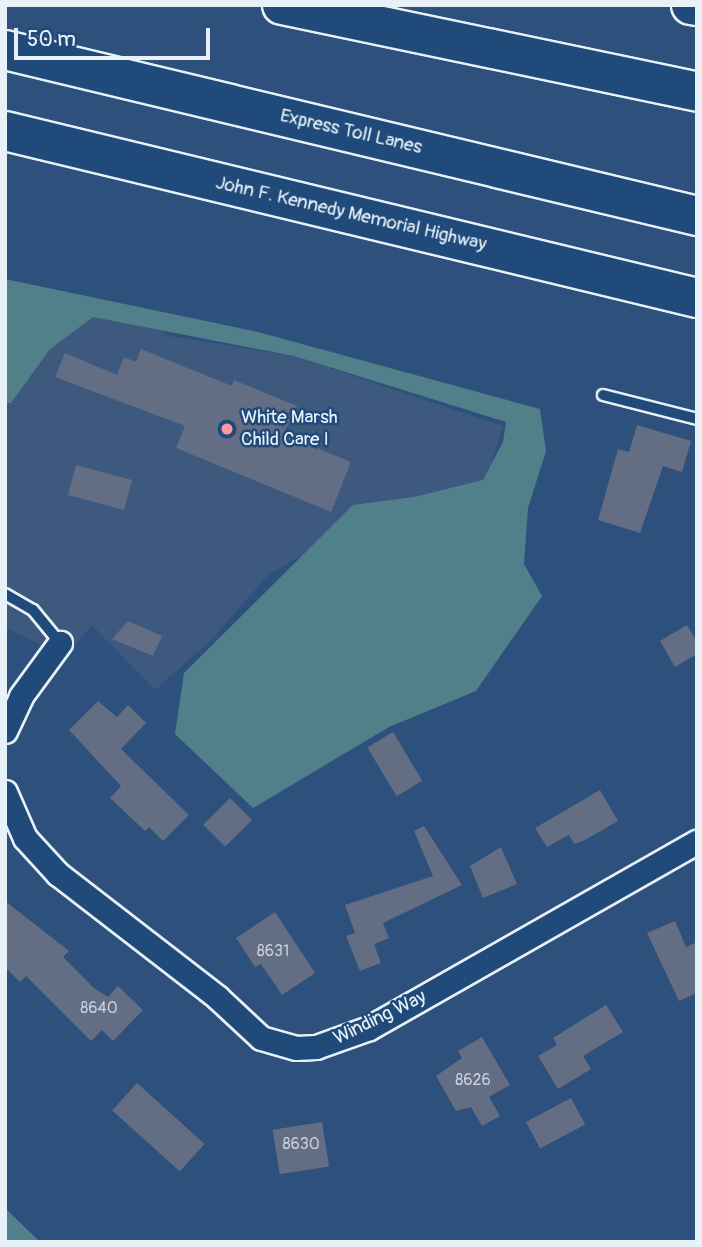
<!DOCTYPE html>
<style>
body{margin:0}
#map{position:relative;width:702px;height:1247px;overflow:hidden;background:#2d517c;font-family:Pangolin,sans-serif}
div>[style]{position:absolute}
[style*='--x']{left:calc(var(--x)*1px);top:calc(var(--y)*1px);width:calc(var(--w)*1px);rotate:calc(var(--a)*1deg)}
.built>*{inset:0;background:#3d597e}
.green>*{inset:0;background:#51808a}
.building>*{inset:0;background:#636d83;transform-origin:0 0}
.roads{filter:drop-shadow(2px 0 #e8f1f8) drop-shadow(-2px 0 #e8f1f8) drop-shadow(0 2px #e8f1f8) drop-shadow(0 -2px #e8f1f8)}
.service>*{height:10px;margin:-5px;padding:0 5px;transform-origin:5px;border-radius:5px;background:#1f4a7a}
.minor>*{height:23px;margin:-11.5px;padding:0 11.5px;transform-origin:11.5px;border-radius:11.5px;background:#1f4a7a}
.motorway>*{height:38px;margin:-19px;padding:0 19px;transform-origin:19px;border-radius:19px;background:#1f4a7a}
.dots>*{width:19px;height:19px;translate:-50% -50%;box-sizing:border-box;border:4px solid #1f4a7a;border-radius:50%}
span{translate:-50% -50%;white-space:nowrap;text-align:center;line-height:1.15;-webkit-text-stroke:5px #1f4a7a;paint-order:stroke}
.number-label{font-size:16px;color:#c7d0db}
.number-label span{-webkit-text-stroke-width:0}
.street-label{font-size:19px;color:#e8f1f8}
.poi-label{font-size:19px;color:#e8f1f8}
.left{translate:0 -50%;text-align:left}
.frame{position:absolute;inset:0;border:7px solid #e8f1f8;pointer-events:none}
.scale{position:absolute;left:14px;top:28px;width:196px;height:32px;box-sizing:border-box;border:4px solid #e8f1f8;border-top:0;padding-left:9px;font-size:21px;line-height:24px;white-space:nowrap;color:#e8f1f8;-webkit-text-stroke:5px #1f4a7a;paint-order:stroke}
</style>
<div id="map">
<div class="built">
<i style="clip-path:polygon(93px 317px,158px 328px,169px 336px,294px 356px,503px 426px,483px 492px,366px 518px,268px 575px,210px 641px,155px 690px,92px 625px,66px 656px,5px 628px,5px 337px)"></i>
</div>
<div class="green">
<i style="clip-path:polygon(5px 279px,258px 332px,540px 409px,546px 451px,528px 508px,524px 564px,542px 596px,476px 691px,389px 727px,253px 808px,175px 734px,184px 673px,353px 505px,414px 497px,483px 480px,503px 442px,506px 422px,294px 356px,93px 317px,50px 349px,11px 403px,5px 403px)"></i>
<i style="clip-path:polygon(5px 1208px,40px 1242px,5px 1242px)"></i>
</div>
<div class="building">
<i style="clip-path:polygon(141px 349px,232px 386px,234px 380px,297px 406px,283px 434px,351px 462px,331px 512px,176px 448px,185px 426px,55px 377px,65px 353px,117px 375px,124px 357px,136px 362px)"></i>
<i style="clip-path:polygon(637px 425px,691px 441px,682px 472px,663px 466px,640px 533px,598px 520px,618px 449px,629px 452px)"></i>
<i style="left:76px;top:465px;width:58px;height:31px;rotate:15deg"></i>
<i style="clip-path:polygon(128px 621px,162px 636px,153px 656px,112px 639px)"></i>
<i style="clip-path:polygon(687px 625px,697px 642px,697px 654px,675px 667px,660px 641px)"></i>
<i style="clip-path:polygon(98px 701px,117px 717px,128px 705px,146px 723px,121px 749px,189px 815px,163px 841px,149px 827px,145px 831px,110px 798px,121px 786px,69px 730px)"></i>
<i style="left:393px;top:732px;width:57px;height:30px;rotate:59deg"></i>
<i style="clip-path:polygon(600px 790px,618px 821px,585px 840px,574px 844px,569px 835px,547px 847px,535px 828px)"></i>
<i style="left:230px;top:798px;width:31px;height:38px;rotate:45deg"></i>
<i style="clip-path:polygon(424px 826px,462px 885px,383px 923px,389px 938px,374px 944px,381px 963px,360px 971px,346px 936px,355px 933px,345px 905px,433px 876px,414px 831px)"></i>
<i style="clip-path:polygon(501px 847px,517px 884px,483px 898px,470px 866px)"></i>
<i style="clip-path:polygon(5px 901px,69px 951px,63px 957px,94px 988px,108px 997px,118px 986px,143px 1010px,113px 1041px,102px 1030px,91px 1041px,26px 976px,20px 982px,5px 967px)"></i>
<i style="clip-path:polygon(275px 912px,315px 973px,282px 995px,261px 964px,255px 967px,236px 938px)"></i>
<i style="clip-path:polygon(675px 921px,686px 947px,697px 942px,697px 993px,679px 1001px,647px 933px)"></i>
<i style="clip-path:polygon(606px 1005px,623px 1032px,583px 1056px,591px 1069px,558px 1089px,538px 1056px,557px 1045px,553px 1038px)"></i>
<i style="clip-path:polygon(482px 1037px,510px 1085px,489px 1097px,500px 1116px,482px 1126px,471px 1107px,456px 1111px,436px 1076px,462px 1058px,458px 1051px)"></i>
<i style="left:137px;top:1083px;width:91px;height:37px;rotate:42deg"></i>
<i style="left:571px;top:1098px;width:30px;height:51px;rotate:62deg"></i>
<i style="left:322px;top:1122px;width:45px;height:50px;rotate:81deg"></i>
</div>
<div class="roads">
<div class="service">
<i style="--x:603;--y:395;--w:97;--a:14.3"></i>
<i style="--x:5;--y:594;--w:32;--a:30"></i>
<i style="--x:33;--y:610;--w:43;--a:50.7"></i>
</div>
<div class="minor">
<i style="--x:5;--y:731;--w:38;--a:-65"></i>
<i style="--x:21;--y:696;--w:66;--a:-53.7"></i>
<i style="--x:5;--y:792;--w:50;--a:66.5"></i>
<i style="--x:25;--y:838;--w:49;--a:47.5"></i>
<i style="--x:58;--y:874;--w:201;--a:37.7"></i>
<i style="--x:217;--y:997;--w:60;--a:43"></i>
<i style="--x:261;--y:1038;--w:36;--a:16"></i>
<i style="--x:296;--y:1048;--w:20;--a:-3"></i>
<i style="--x:316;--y:1047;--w:56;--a:-19.7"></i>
<i style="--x:369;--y:1028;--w:377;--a:-29.6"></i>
</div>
<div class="motorway">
<i style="--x:282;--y:5;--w:424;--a:11.8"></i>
<i style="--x:691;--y:5;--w:6;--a:9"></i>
<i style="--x:5;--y:50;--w:712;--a:13.49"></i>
<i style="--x:5;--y:131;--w:712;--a:13.57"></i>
</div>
</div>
<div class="dots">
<i style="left:227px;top:429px;background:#ff9aa2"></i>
</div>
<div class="number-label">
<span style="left:273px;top:951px">8631</span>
<span style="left:99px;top:1008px">8640</span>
<span style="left:473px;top:1080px">8626</span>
<span style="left:301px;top:1144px">8630</span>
</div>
<div class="street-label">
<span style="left:351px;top:132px;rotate:13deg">Express Toll Lanes</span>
<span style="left:351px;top:214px;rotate:13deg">John F. Kennedy Memorial Highway</span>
<span style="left:380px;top:1018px;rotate:-26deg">Winding Way</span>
</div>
<div class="poi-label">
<span class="left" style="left:241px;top:429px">White Marsh<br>Child Care I</span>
</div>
<div class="frame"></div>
<div class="scale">50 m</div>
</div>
